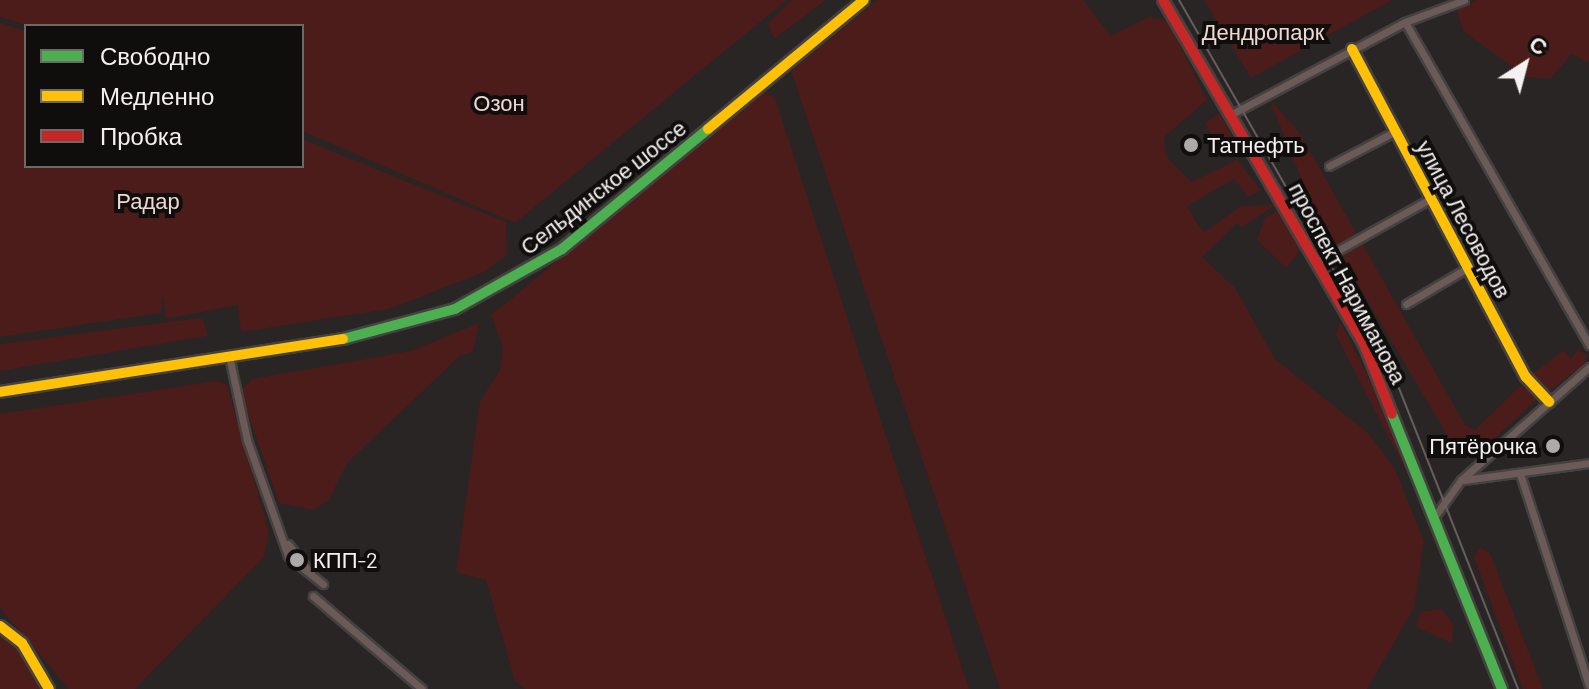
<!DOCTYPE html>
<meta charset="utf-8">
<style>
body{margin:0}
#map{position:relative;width:1589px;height:689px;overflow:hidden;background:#282524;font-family:Barlow,sans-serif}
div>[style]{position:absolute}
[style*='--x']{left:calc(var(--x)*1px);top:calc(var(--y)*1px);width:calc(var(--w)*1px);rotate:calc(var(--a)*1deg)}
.green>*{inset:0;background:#4b1c1a}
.roads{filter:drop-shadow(2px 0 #444241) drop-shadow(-2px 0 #444241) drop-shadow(0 2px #444241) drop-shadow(0 -2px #444241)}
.street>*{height:7px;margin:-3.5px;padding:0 3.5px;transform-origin:3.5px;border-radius:3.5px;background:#6b5a57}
.fast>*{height:10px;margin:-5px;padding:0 5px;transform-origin:5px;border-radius:5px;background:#4caf50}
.slow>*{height:10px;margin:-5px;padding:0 5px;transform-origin:5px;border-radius:5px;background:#ffc107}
.jam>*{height:10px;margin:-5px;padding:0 5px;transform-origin:5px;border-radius:5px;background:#c62828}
.tram>*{height:2px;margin:-1px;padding:0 1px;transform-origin:1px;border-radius:1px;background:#675d5c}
.dots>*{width:22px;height:22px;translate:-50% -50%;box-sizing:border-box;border:4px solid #100e0d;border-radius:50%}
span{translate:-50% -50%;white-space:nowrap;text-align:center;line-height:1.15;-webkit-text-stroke:8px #100e0d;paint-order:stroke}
.park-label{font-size:22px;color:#f0d7d3}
.poi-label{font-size:22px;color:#f5f1f0}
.left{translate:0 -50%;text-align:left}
.right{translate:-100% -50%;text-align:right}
.street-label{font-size:22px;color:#f5f1f0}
.legend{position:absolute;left:24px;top:24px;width:280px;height:144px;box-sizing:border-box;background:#100e0d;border:2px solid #6c6968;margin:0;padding:10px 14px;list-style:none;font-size:24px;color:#f5f1f0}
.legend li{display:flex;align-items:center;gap:16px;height:40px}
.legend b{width:40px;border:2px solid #6c6968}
.north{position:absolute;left:1485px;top:24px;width:80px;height:80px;-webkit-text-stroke:6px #100e0d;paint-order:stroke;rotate:36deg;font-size:22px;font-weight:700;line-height:32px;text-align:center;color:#f5f1f0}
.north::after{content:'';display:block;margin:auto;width:28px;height:36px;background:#f5f1f0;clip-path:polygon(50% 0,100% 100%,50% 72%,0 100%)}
</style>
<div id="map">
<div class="green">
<i style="clip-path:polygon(0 0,787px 0,515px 223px,302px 131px,302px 26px,30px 26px,0 17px)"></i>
<i style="clip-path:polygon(792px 0,826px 0,774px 39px,768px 23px)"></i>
<i style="clip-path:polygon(877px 0,1083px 0,1111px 36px,1149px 17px,1168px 21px,1207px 100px,1164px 137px,1167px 157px,1191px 182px,1237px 160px,1261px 190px,1248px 197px,1234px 179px,1187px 206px,1196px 222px,1204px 232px,1241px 206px,1276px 205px,1242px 227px,1237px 223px,1202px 257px,1235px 288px,1275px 359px,1367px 432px,1394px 467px,1424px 541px,1414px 608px,1367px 689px,1000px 689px,791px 71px)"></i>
<i style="clip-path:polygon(1204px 0,1392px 0,1251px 78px)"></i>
<i style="clip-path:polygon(1478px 0,1589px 0,1589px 63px,1572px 54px,1550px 79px,1527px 77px,1463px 31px,1457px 10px)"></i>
<i style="clip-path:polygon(0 23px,26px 31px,26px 166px,302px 166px,302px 139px,506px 222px,507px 255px,484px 272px,389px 309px,241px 332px,238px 305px,166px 319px,163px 295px,161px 313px,0 337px)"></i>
<i style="clip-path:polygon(765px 92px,775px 98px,969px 689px,525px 689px,515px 681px,486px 580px,456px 572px,480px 401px,500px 370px,503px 348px,491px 315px)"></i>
<i style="clip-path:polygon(1269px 98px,1299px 132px,1465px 425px,1475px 430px,1521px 385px,1539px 397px,1478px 454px,1450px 440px,1315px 212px)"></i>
<i style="clip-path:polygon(1219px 113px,1234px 139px,1228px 150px,1217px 146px,1205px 123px)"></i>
<i style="clip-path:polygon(1279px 210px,1302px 248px,1286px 268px,1257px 240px,1265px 218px)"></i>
<i style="clip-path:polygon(192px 319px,203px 319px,208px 336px,0 371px,0 344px)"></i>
<i style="clip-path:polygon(1340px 322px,1394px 427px,1413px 484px,1336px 335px)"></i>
<i style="clip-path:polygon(479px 323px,473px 352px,461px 355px,347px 463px,329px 500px,314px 510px,279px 503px,240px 391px,253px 379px,411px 351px)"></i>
<i style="clip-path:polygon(1578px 349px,1587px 356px,1583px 365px,1546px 394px,1531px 375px,1564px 350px,1571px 359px)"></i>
<i style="clip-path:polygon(217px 381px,227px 385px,269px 532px,264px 557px,135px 689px,69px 689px,0 608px,0 414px)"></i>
<i style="clip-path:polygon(1480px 547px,1490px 553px,1543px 689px,1523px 689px,1474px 557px)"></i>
<i style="clip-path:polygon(1442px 609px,1454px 625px,1452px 643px,1416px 627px,1420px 612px)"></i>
<i style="clip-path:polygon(0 631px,13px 638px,45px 689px,0 689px)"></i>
</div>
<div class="roads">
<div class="street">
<i style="--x:1405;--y:22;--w:372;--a:60.3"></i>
<i style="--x:1230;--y:115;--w:198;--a:-28"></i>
<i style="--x:1405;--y:22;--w:63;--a:-20.4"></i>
<i style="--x:1329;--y:166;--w:73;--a:-27.6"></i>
<i style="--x:1319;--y:261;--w:127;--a:-29.2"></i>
<i style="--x:1406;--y:304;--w:71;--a:-30.5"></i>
<i style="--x:229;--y:356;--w:86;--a:77.9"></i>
<i style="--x:247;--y:440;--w:123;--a:70.5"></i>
<i style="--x:288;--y:556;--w:45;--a:38.7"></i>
<i style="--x:1520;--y:474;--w:222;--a:71.9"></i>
<i style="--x:1464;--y:480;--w:126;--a:-7.7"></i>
<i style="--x:1435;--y:516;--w:44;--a:-54.2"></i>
<i style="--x:1461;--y:480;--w:171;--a:-41.4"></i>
<i style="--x:288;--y:544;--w:37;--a:52"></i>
<i style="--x:313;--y:596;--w:143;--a:40.5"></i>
</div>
<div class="fast">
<i style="--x:343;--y:339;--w:116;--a:-15"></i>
<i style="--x:455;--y:309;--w:123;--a:-29.3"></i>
<i style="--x:562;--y:249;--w:189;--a:-39.4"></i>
<i style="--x:1392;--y:414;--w:296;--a:68.2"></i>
</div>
<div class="slow">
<i style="--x:1352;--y:49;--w:371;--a:62.1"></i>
<i style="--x:1526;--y:377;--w:34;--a:47"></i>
<i style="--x:708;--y:129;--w:202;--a:-39.6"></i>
<i style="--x:0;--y:392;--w:347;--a:-8.8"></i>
<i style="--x:0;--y:626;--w:28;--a:38"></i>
<i style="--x:22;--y:643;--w:53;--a:59.6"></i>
</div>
<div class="jam">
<i style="--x:1163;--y:0;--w:398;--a:59.7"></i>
<i style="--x:1364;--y:344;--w:75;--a:68.2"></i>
</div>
</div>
<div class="tram">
<i style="--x:1179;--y:0;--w:430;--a:60.2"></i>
<i style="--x:1393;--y:373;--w:340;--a:68.4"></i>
</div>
<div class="dots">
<i style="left:1191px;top:145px;background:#adaaa9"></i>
<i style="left:1553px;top:446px;background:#adaaa9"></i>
<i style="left:297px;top:560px;background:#adaaa9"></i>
</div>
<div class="park-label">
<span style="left:1263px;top:32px">Дендропарк</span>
<span style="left:499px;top:103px">Озон</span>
<span style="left:148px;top:201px">Радар</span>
</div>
<div class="poi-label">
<span class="left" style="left:1207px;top:145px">Татнефть</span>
<span class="right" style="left:1537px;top:446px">Пятёрочка</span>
<span class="left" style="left:313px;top:560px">КПП-2</span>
</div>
<div class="street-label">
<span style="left:603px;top:187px;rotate:-38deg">Сельдинское шоссе</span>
<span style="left:1464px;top:219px;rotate:62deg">улица Лесоводов</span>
<span style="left:1348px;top:283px;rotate:62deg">проспект Нариманова</span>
</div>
<ul class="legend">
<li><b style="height:10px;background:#4caf50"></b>Свободно</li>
<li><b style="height:10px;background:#ffc107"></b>Медленно</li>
<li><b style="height:10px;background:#c62828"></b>Пробка</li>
</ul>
<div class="north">С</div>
</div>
